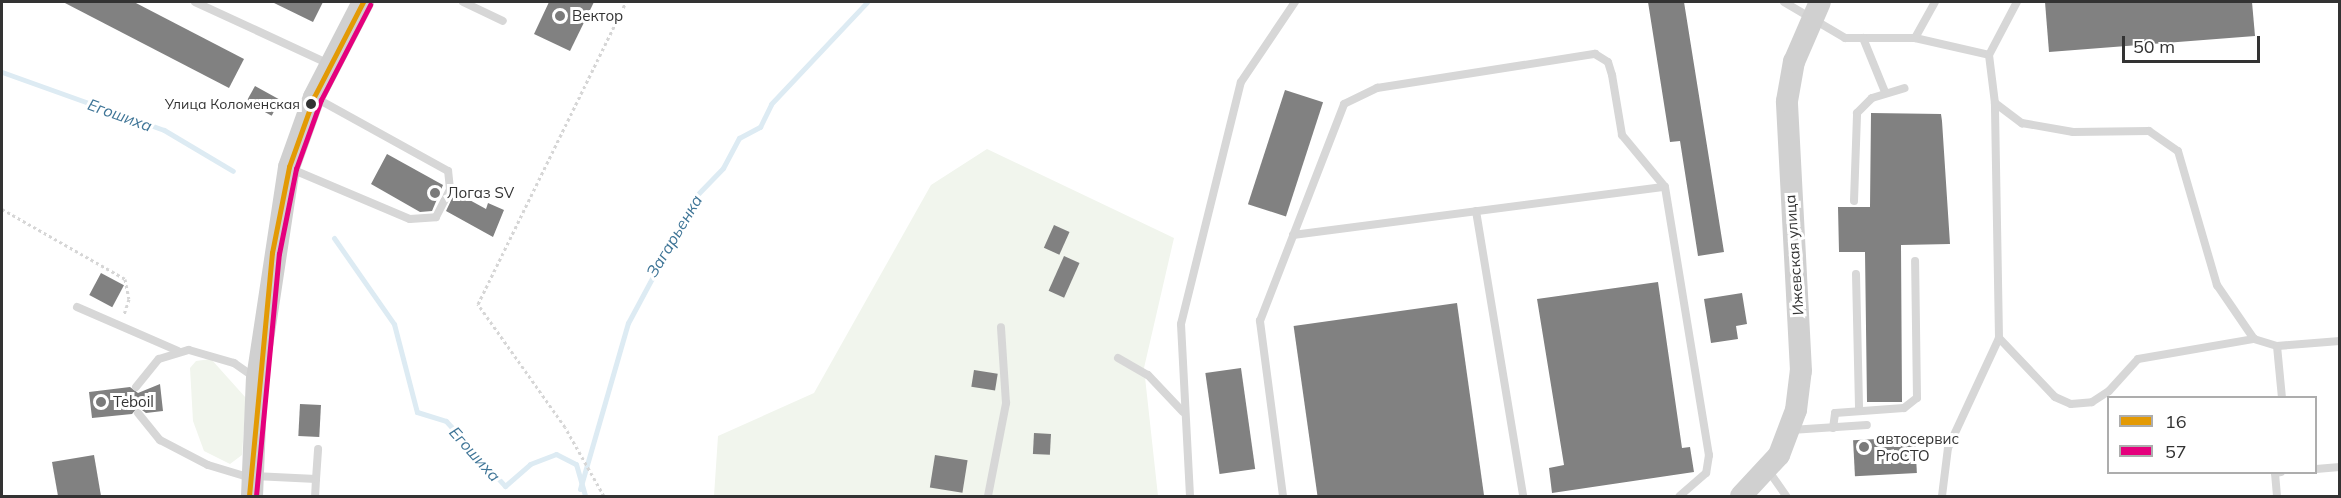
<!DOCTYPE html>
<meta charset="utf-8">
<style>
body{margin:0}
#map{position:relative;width:2341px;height:498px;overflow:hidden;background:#fff;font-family:Mulish,sans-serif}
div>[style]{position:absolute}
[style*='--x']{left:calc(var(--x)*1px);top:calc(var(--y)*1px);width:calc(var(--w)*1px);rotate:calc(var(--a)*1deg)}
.green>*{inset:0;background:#f1f5ed}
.stream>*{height:5px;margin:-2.5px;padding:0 2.5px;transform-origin:2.5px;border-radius:2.5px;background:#ddebf3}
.building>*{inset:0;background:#818181;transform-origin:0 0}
.path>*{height:3px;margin-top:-1.5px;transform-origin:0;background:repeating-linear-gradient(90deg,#d6d6d6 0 3px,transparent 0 6px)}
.lane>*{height:8px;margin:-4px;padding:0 4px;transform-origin:4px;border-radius:4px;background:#d7d7d7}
.secondary>*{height:22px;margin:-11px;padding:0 11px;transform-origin:11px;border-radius:11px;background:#d0d0d0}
.bus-1>*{height:4.5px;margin:-2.25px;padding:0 2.25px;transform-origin:2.25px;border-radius:2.25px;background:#e39a05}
.bus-2>*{height:4.5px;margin:-2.25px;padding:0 2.25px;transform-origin:2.25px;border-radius:2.25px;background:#e5007d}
.dots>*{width:16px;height:16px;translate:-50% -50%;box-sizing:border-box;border:3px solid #fff;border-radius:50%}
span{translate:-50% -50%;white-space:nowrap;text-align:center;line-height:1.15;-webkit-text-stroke:6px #fff;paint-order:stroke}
.bus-label{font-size:14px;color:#333}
.right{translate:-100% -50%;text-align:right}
.poi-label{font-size:15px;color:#333}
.left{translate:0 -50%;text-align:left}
.street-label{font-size:15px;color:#333}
.water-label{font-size:16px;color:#3f7597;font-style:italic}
.frame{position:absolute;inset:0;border:3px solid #333;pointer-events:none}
.legend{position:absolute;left:2107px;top:396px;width:210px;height:78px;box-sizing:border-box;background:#fff;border:2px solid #adadad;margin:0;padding:8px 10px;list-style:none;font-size:18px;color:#333}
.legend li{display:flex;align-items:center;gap:12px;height:30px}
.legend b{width:30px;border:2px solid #adadad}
.scale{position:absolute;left:2122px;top:36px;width:138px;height:27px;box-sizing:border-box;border:3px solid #333;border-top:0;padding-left:8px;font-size:18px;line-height:21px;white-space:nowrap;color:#333;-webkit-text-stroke:4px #fff;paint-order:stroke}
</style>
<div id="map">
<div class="green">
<i style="clip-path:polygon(987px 149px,1174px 238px,1144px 368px,1158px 496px,714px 496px,718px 436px,814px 393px,931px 185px)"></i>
<i style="clip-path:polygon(211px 359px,246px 398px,242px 455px,230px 464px,204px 451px,193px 421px,190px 368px,196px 361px)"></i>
</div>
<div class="stream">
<i style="--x:2;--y:72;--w:172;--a:19.7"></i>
<i style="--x:164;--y:130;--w:80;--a:30.7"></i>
<i style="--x:334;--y:238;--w:105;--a:55.1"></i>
<i style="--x:394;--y:324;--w:91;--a:75.4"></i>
<i style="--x:417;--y:412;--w:30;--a:17"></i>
<i style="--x:446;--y:421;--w:88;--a:47.8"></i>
<i style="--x:505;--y:486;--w:33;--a:-41"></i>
<i style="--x:530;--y:464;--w:28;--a:-21"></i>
<i style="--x:556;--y:454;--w:22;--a:27"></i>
<i style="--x:576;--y:464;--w:33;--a:74"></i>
<i style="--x:580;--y:489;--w:173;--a:-73.9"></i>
<i style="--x:628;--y:323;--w:144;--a:-61.8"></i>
<i style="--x:696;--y:196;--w:39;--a:-46"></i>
<i style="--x:723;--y:168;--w:34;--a:-62"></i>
<i style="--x:739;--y:138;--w:24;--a:-28"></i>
<i style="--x:760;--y:127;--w:25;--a:-64"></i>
<i style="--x:771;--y:104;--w:140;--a:-46.7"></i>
</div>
<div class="building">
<i style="clip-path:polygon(63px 2px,134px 2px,244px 59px,229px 88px)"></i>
<i style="clip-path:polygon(272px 2px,323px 2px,313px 22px)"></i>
<i style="clip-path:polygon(549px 2px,594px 2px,570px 51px,534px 34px)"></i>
<i style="clip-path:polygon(1648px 2px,1684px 2px,1724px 252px,1698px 256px,1680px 141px,1670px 142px)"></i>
<i style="clip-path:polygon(2045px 2px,2252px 2px,2255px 36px,2049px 52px)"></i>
<i style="left:255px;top:86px;width:29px;height:18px;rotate:29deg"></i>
<i style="left:1285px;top:90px;width:40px;height:120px;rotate:18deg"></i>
<i style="clip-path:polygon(1871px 113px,1941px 114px,1942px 121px,1950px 244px,1901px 245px,1902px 402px,1867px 402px,1865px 252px,1839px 252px,1838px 207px,1870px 207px)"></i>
<i style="clip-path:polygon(387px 154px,443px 185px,432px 211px,420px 212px,371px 184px)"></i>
<i style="clip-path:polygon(455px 192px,486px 209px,488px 203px,504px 210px,493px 237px,446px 211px)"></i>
<i style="left:1054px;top:225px;width:17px;height:25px;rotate:24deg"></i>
<i style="left:1064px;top:256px;width:17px;height:38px;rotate:24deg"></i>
<i style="left:101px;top:273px;width:26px;height:25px;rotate:28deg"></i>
<i style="clip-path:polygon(1658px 282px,1682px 448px,1690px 447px,1694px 472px,1552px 493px,1549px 468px,1564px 465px,1537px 299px)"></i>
<i style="clip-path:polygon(1742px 293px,1747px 324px,1736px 326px,1738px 339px,1711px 343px,1704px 299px)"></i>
<i style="left:1457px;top:303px;width:195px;height:165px;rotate:82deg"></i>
<i style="left:1241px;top:368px;width:102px;height:36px;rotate:82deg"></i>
<i style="left:974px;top:370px;width:24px;height:17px;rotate:9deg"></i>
<i style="clip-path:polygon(160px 384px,163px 411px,146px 413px,138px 407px,132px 414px,92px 418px,89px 392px,130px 387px,138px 393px)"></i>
<i style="left:300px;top:404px;width:21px;height:32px;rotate:3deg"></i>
<i style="left:1034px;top:433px;width:17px;height:21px;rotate:3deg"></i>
<i style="left:1915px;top:437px;width:36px;height:62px;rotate:87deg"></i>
<i style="clip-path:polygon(94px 455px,101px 496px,58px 496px,52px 462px)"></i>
<i style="left:935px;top:455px;width:33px;height:33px;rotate:9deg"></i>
</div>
<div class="path">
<i style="--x:2;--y:209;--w:142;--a:29.6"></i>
<i style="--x:125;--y:279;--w:20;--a:79"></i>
<i style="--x:129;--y:299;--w:16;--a:108"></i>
<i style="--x:604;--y:496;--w:79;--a:-119.5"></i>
<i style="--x:565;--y:427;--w:151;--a:-125.3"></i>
<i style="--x:478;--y:304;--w:336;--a:-63.9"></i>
</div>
<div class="lane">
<i style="--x:195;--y:2;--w:148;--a:24.8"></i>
<i style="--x:463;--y:2;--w:44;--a:25.4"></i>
<i style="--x:1784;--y:2;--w:71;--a:30.5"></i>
<i style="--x:1845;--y:38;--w:70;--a:0"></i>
<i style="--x:1915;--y:38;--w:76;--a:12.9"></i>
<i style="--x:1989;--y:55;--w:48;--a:82.9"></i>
<i style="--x:1995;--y:103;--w:34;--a:37"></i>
<i style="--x:2022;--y:123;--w:52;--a:10"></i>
<i style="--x:2073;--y:132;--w:76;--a:-0.8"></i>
<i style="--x:2149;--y:131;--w:35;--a:35"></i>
<i style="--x:2178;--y:151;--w:140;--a:73.8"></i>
<i style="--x:2217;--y:285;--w:65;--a:55.6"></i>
<i style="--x:2254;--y:339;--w:24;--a:17"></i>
<i style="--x:2277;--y:346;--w:63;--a:-4.5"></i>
<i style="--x:1863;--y:38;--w:58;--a:67.8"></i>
<i style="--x:1915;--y:38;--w:41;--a:-60.9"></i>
<i style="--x:1989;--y:55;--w:60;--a:-62.2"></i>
<i style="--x:289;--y:168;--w:131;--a:22.9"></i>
<i style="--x:410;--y:219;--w:26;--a:-4"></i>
<i style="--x:436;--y:217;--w:31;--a:-63"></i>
<i style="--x:450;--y:189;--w:18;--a:-96"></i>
<i style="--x:448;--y:171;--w:153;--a:-151.1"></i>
<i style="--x:1854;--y:201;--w:88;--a:-88"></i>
<i style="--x:1857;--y:113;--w:21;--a:-45"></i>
<i style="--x:1872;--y:98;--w:34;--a:-17"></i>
<i style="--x:1476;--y:211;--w:289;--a:80.6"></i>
<i style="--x:1293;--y:235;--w:375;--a:-7.4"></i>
<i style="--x:1856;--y:274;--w:137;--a:88.7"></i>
<i style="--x:77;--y:307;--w:110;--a:23.5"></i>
<i style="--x:1999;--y:338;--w:81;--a:46.5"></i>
<i style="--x:2055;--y:397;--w:17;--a:24"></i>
<i style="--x:2071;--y:404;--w:21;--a:-5"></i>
<i style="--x:2092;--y:402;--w:20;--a:-33"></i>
<i style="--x:2109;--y:391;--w:43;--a:-47.8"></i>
<i style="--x:2138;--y:359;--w:118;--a:-9.8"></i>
<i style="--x:2277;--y:346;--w:52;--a:84.5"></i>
<i style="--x:1118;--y:358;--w:34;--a:30"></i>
<i style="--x:1148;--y:375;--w:51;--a:46.6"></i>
<i style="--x:136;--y:387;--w:36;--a:-51"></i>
<i style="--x:159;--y:359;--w:31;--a:-17"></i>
<i style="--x:189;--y:350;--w:47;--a:16.1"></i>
<i style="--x:234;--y:363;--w:24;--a:35"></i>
<i style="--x:138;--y:413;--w:35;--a:51"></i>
<i style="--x:160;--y:440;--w:54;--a:27.5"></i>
<i style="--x:208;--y:465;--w:45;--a:16.8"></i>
<i style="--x:1833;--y:428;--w:15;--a:-82"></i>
<i style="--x:1835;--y:413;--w:69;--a:-4.1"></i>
<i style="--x:1904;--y:408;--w:16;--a:-38"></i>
<i style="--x:1917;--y:398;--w:137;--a:-90.8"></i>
<i style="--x:1791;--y:430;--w:76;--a:-3.8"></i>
<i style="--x:2316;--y:469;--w:24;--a:-5"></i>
<i style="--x:1768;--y:470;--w:32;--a:55"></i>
<i style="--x:253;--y:476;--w:63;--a:2.7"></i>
<i style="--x:316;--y:479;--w:17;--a:93"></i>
<i style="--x:316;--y:479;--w:30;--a:-86"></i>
<i style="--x:988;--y:496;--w:95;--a:-79"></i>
<i style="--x:1006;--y:403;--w:76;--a:-93.8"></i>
<i style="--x:1190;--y:496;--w:172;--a:-93"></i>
<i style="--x:1181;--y:324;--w:249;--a:-76.1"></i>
<i style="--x:1241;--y:82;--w:97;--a:-56"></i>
<i style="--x:1283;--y:496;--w:177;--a:-97.5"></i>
<i style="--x:1260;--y:321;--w:233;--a:-68.8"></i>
<i style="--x:1344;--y:104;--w:37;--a:-26"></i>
<i style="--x:1377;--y:88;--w:221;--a:-8.9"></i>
<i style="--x:1595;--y:54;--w:15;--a:32"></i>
<i style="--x:1608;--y:62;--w:14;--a:73"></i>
<i style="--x:1612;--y:75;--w:61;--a:80.5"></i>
<i style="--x:1622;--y:135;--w:67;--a:50.4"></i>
<i style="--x:1665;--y:187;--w:272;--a:80.7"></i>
<i style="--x:1709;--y:455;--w:18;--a:99"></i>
<i style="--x:1706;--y:473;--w:35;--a:139"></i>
<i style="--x:1942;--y:496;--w:48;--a:-82.9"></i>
<i style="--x:1948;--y:448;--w:121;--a:-65.1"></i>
<i style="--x:1999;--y:338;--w:235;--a:-91"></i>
<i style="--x:2277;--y:496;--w:23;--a:-95"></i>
<i style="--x:2275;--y:473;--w:6;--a:-9"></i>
</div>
<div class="secondary">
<i style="--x:252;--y:496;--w:117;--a:-87.6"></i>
<i style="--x:257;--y:379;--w:214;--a:-81.4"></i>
<i style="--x:289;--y:167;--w:74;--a:-70.3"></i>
<i style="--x:314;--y:97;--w:107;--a:-62.7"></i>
<i style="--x:1741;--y:496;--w:56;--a:-47.2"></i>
<i style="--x:1779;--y:455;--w:48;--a:-69.3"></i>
<i style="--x:1796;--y:410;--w:39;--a:-83"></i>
<i style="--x:1801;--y:371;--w:270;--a:-93"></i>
<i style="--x:1787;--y:101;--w:40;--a:-80"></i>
<i style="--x:1794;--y:62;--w:65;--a:-66.6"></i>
</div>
<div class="bus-1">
<i style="--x:249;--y:496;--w:244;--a:-84.6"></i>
<i style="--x:272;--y:253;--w:88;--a:-78.8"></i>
<i style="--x:289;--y:167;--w:74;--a:-70.3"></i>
<i style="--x:314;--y:97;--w:107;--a:-62.7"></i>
</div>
<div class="bus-2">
<i style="--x:256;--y:496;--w:243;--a:-84.6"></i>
<i style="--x:279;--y:254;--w:87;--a:-78.7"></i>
<i style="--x:296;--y:169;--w:73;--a:-70.1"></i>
<i style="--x:321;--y:100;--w:107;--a:-62.7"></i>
</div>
<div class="dots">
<i style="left:560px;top:16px;background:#7a7a7a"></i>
<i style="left:311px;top:104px;background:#333"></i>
<i style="left:435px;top:193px;background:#7a7a7a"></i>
<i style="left:101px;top:402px;background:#7a7a7a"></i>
<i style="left:1864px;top:447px;background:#7a7a7a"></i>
</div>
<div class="bus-label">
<span class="right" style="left:300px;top:104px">Улица Коломенская</span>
</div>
<div class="poi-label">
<span class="left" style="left:572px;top:16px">Вектор</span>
<span class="left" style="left:447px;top:193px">Логаз SV</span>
<span class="left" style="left:113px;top:402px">Teboil</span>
<span class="left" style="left:1876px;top:447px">автосервис<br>ProСТО</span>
</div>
<div class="street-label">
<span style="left:1794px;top:255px;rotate:-94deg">Ижевская улица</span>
</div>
<div class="water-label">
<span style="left:120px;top:115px;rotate:20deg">Егошиха</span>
<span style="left:674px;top:236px;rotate:-59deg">Загарьенка</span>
<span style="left:475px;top:454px;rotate:48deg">Егошиха</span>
</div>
<div class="frame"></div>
<ul class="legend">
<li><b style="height:8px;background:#e39a05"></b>16</li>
<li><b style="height:8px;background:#e5007d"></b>57</li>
</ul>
<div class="scale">50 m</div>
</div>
